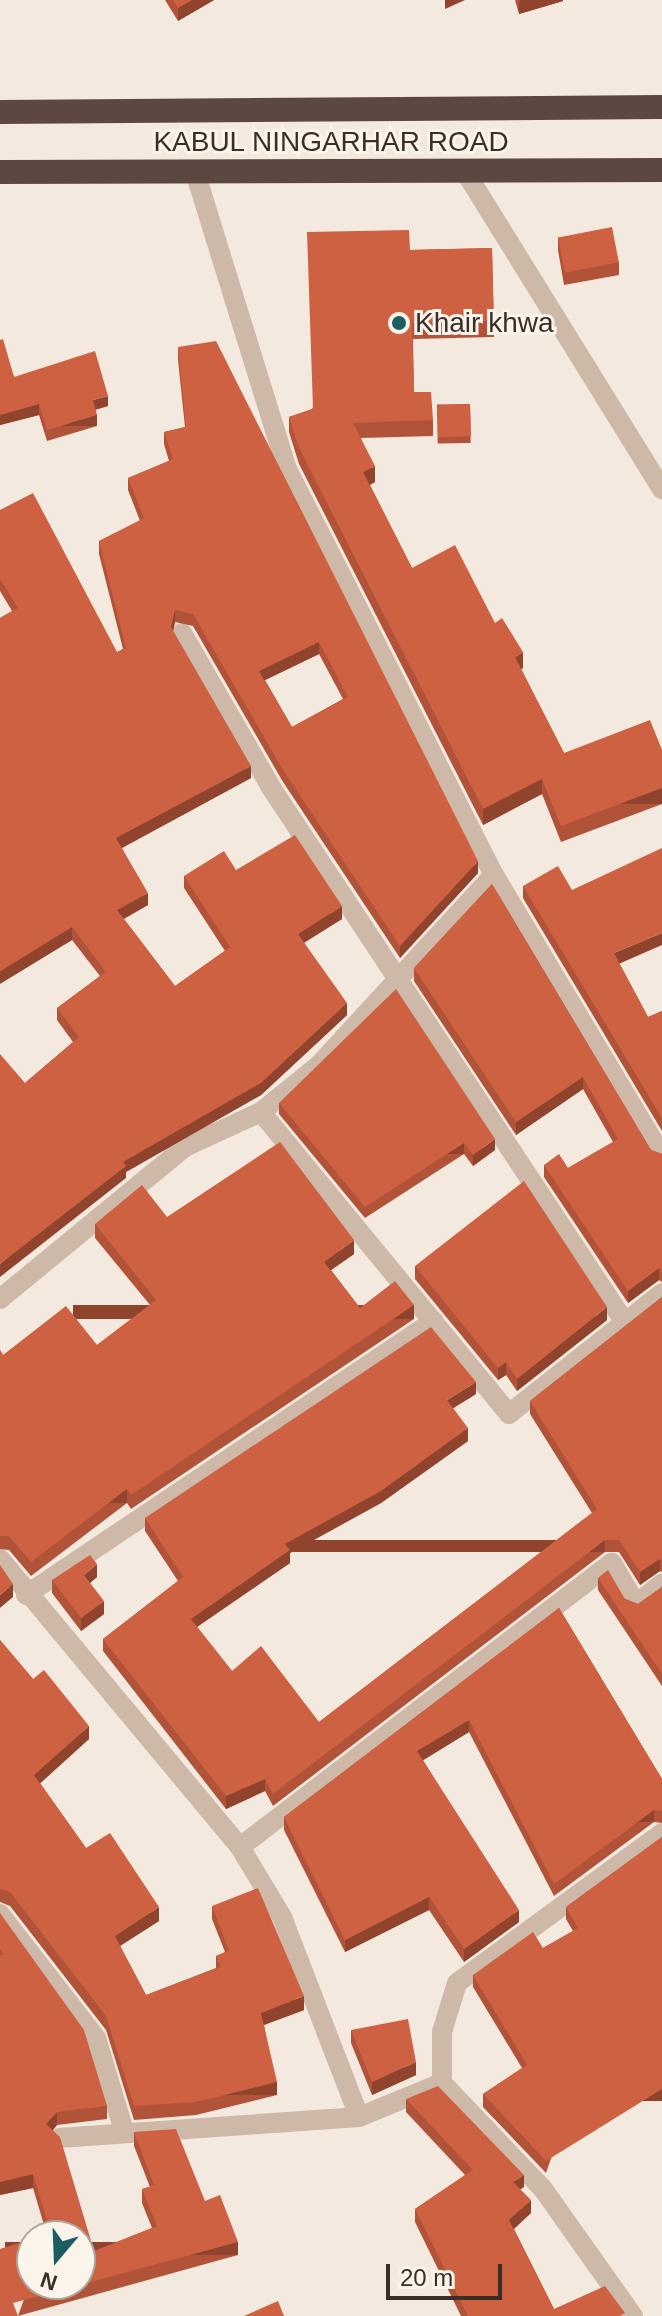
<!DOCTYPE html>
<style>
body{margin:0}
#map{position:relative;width:662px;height:2316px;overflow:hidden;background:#f4e9de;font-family:Helvetica,sans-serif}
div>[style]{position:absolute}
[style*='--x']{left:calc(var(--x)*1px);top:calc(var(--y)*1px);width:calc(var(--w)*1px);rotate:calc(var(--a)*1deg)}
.street>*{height:20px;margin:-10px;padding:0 10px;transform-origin:10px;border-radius:10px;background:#ceb9a9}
.highway>*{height:24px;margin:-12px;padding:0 12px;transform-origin:12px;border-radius:12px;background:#5c4840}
.wall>*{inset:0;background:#b15339;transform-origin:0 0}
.shaded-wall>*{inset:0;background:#90442e;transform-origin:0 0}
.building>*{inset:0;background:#ce6142;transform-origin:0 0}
.dots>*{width:22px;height:22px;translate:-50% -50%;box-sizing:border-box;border:4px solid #fbf4eb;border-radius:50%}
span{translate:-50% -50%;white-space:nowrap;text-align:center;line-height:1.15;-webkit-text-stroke:6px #fbf4eb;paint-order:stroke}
.street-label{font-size:28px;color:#3b2e29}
.poi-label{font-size:28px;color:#3b2e29}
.left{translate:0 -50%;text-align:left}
.north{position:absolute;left:16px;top:2220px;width:80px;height:80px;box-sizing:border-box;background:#fbf4eb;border:2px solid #aea59d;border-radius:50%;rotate:199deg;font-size:22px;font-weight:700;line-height:32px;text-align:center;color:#3b2e29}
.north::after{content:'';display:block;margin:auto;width:28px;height:36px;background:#1b5d60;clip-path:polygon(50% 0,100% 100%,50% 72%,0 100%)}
.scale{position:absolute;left:386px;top:2264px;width:116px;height:36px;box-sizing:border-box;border:4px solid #3b2e29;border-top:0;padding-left:10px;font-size:24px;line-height:28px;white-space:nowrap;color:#3b2e29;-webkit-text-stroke:6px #fbf4eb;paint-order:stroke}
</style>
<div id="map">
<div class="street">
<i style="--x:195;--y:172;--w:311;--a:72.8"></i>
<i style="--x:287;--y:469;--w:456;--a:63"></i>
<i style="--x:494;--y:875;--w:327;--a:59.1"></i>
<i style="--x:466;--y:173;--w:372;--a:58.2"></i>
<i style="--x:182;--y:633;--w:180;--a:60"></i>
<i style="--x:272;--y:789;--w:638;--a:56.51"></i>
<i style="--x:261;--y:1112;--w:391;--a:50.6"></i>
<i style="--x:509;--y:1414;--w:195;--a:-38.3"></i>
<i style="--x:0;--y:1299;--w:239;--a:-39.4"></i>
<i style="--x:185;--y:1147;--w:84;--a:-24.7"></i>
<i style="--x:261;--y:1112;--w:75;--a:-39"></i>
<i style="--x:319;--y:1065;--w:258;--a:-47.4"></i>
<i style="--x:0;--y:1559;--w:375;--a:50.2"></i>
<i style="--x:240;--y:1847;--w:82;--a:59"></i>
<i style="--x:282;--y:1917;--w:214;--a:68.9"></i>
<i style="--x:26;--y:1595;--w:491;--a:-33.9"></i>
<i style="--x:240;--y:1847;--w:468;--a:-37.4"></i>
<i style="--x:612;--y:1563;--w:48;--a:59.7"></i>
<i style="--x:636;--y:1604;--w:33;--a:-38"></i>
<i style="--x:0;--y:1914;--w:157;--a:52.3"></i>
<i style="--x:96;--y:2038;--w:97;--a:73.2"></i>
<i style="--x:59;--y:2138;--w:301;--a:-4"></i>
<i style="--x:359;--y:2117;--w:90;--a:-22.3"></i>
<i style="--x:633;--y:2316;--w:156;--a:-125.3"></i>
<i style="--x:543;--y:2189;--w:146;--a:-133.6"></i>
<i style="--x:442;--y:2083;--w:51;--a:-90"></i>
<i style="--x:442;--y:2032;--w:51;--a:-73"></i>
<i style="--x:457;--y:1983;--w:254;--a:-36.2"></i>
</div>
<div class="highway">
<i style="--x:0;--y:112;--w:662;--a:-0.43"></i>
<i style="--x:0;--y:172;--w:662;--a:-0.17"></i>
</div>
<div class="wall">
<i style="clip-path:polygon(165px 0,214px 0,178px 21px)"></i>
<i style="clip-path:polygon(515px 0,563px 0,563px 1px,519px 14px)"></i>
<i style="clip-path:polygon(558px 237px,619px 262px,619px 275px,564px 285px,558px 250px)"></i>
<i style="clip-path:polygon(492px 248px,494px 337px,413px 339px,414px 392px,433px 420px,433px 436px,361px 438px,375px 482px,370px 485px,412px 568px,495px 623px,523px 668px,521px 669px,564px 753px,662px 750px,662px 804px,561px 842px,542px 794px,483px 825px,299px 464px,289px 432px,289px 417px,312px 409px,410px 250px)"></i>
<i style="clip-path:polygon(0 340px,14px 377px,108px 406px,95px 410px,97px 426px,47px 441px,39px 415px,0 425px)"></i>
<i style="clip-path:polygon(evenodd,178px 347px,478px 873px,400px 958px,283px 782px,193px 626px,175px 622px,173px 631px,251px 778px,122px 848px,148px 905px,124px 919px,175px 986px,225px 951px,184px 888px,184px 876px,236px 870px,342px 919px,304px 943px,347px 1015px,261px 1095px,126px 1172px,126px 1178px,25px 1083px,73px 1042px,57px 1020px,57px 1008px,100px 976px,72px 940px,0 983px,0 618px,12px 611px,0 591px,0 510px,117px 652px,123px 649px,99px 554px,99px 541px,140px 521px,128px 490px,128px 478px,169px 461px,164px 444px,164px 432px,185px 427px,178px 360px,178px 347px,319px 654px,343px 699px,292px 727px,265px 680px,319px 654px)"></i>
<i style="left:470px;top:404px;width:39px;height:33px;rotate:89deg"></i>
<i style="clip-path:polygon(492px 884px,651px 1150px,662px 1154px,662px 1282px,659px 1280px,628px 1303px,544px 1177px,544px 1165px,568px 1168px,613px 1142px,583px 1089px,516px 1135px,414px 981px,414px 968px)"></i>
<i style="clip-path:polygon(523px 886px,572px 890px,619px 963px,648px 1017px,662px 1011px,662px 1131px,523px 898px)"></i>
<i style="clip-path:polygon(279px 1103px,495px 1150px,473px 1166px,464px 1154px,365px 1218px,279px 1114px)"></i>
<i style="clip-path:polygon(167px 1217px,354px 1254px,331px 1270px,360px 1308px,414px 1319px,131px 1509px,127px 1503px,31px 1576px,9px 1550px,0 1549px,0 1350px,3px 1355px,97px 1345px,150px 1305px,95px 1238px,95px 1224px)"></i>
<i style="clip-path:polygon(415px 1266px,607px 1320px,517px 1391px,506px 1375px,498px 1380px,415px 1279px)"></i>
<i style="clip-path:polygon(662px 1297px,662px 1572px,660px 1571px,640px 1585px,619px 1552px,605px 1552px,273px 1806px,265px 1791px,226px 1809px,103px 1651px,103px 1639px,178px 1581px,145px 1531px,145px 1518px,476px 1394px,453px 1408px,468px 1441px,381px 1503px,290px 1553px,290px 1563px,197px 1627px,232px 1671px,319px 1722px,592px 1513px,530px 1414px,530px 1401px)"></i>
<i style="clip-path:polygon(97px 1577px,90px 1583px,104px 1614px,81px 1631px,52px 1593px,52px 1580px)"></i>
<i style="clip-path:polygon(598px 1578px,625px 1599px,638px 1604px,662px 1587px,662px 1686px,598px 1590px)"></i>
<i style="clip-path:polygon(559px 1608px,662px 1779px,662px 1823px,654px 1822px,554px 1896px,469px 1732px,423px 1760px,519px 1922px,464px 1962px,429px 1910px,345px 1952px,284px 1830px,284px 1817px)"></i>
<i style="clip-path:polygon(0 1640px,33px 1679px,89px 1739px,40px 1783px,86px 1848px,159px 1921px,120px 1946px,146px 1995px,216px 1968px,216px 1956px,225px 1952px,212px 1919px,212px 1906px,304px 2010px,264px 2025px,277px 2095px,196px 2115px,134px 2120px,106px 2030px,10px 1906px,0 1902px)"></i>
<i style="clip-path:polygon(662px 1837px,546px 2173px,483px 2107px,483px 2094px,522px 2068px,473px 1987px,473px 1975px,543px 1948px,573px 1931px,566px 1919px,566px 1907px)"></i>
<i style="clip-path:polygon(0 1913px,107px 2106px,107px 2119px,57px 2125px,53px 2130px,94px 2251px,152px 2228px,142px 2203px,142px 2189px,150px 2187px,134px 2146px,134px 2132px,205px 2201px,238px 2255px,18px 2316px,47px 2235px,33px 2188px,0 2195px)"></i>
<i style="clip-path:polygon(351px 2030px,416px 2075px,372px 2095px,351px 2043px)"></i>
<i style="clip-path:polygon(406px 2099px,524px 2187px,520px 2189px,531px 2213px,514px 2229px,554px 2309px,625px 2316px,461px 2316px,415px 2222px,415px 2209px,465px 2175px,406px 2112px)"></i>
</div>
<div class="shaded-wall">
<i style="clip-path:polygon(192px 0,214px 0,178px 21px,178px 8px)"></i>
<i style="clip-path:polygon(445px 0,465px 0,445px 9px)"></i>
<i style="clip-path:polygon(522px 0,563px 0,563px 1px,519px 14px,519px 1px)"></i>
<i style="clip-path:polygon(108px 396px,108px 406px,93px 410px,93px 400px)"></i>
<i style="clip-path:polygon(39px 404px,39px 415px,0 425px,0 415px)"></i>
<i style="left:97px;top:415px;width:11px;height:52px;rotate:90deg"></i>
<i style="clip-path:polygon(375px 466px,375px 482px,363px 488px,363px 472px)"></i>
<i style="clip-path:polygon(175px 610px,175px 622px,171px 640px,171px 627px)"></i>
<i style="clip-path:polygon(319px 642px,319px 654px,259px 683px,259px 671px)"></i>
<i style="clip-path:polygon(523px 652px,523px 668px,515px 673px,515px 657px)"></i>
<i style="clip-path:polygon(251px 766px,251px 778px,116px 851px,116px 838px)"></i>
<i style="clip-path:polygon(542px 779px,542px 794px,483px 825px,483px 809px)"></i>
<i style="left:662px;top:788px;width:16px;height:108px;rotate:90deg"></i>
<i style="clip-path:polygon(478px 861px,478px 873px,400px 958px,400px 946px)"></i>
<i style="clip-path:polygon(148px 893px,148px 905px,117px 922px,117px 910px)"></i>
<i style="clip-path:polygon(342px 906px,342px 919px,298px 946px,298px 934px)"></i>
<i style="clip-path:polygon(72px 927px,72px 940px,0 984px,0 972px)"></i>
<i style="clip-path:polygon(662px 933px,662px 945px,614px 966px,614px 953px)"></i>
<i style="clip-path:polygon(347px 1003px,347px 1015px,261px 1095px,126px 1172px,126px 1178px,0 1277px,0 1264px,123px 1162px)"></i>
<i style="clip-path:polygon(583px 1077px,583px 1089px,516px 1135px,516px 1122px)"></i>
<i style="clip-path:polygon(495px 1139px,495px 1150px,473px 1166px,473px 1155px)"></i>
<i style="left:464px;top:1143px;width:11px;height:118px;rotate:90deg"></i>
<i style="clip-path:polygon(354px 1240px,354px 1254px,324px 1275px,324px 1262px)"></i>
<i style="clip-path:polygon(659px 1268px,659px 1280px,628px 1303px,628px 1291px)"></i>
<i style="left:414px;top:1305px;width:14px;height:341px;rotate:90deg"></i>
<i style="clip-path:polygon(607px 1307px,607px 1320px,517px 1391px,517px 1379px)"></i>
<i style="clip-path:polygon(506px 1362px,506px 1375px,498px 1380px,498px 1368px)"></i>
<i style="clip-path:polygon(476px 1382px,476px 1394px,447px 1412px,447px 1400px)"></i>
<i style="clip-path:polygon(468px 1428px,468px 1441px,381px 1503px,290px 1553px,290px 1563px,191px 1631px,191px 1619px,285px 1544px)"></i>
<i style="left:127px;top:1489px;width:14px;height:121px;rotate:90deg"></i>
<i style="left:605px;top:1540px;width:12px;height:418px;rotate:90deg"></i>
<i style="clip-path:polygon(660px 1559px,660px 1571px,640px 1585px,640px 1572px)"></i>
<i style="clip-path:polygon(97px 1564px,97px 1577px,84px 1588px,84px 1575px)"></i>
<i style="clip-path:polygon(13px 1584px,13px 1597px,0 1608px,0 1595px)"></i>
<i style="clip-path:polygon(104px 1601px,104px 1614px,81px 1631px,81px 1618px)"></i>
<i style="clip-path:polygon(469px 1720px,469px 1732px,417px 1764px,417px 1751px)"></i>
<i style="clip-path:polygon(89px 1726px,89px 1739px,34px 1789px,34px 1775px)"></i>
<i style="clip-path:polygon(265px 1779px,265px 1791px,226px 1809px,226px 1796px)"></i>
<i style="left:654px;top:1810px;width:12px;height:124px;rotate:90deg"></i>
<i style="clip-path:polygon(429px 1897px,429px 1910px,345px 1952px,345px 1940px)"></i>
<i style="clip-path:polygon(159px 1907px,159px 1921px,115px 1949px,115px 1936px)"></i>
<i style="clip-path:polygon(519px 1910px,519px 1922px,464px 1962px,464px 1949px)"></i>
<i style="clip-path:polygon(304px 1996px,304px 2010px,261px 2026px,261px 2013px)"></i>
<i style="clip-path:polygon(416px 2062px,416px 2075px,372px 2095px,372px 2082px)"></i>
<i style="left:277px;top:2082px;width:13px;height:83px;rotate:90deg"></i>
<i style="left:662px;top:2089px;width:12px;height:137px;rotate:90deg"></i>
<i style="clip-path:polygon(57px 2112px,57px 2125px,46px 2138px,46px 2124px)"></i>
<i style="clip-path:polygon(33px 2174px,33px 2188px,0 2195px,0 2182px)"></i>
<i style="clip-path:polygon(524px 2175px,524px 2187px,513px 2194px,513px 2182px)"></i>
<i style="clip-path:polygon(531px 2200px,531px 2213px,509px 2233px,509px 2220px)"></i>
<i style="left:238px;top:2242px;width:13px;height:233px;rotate:90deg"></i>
</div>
<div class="building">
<i style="clip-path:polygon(173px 0,192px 0,178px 8px)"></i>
<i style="left:612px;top:227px;width:36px;height:55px;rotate:79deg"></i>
<i style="clip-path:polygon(409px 230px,410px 250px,492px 248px,494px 321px,412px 323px,414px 392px,431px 392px,433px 420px,353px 423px,375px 466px,363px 472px,412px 568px,455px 545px,495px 623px,502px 618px,523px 652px,515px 657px,564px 753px,650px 720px,662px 750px,662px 788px,561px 826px,542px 779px,483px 809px,299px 448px,289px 417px,313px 409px,307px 232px)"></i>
<i style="clip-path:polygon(3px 339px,14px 377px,95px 351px,108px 396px,93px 400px,97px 415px,47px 430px,39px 404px,0 415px,0 340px)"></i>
<i style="clip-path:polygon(evenodd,216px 341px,478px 861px,400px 946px,283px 770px,193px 614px,175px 610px,171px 627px,251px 766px,116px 838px,148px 893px,117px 910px,175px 986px,230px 947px,184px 876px,224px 851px,236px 870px,295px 835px,342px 906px,298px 934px,347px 1003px,261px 1083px,123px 1162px,126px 1166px,0 1264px,0 1054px,25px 1083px,79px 1037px,57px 1008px,106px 972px,72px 927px,0 971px,0 618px,18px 608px,0 579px,0 510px,33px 493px,117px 652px,126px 648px,99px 541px,144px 518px,128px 478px,173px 459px,164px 432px,186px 427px,178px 347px,216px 341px,319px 642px,348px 697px,292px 727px,259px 671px,319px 642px)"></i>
<i style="left:470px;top:404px;width:32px;height:33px;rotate:88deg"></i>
<i style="clip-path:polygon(662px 848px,662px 933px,614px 953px,648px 1017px,662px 1011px,662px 1118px,523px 886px,558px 866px,572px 890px)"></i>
<i style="clip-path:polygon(492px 884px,651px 1150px,662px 1154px,662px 1270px,659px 1268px,628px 1291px,544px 1165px,559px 1154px,568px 1168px,618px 1139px,583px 1077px,516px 1122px,414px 968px)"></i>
<i style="clip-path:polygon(396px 989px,495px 1139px,473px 1155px,464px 1143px,365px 1207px,279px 1103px)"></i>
<i style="clip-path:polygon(280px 1142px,354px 1240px,324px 1262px,360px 1308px,395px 1281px,414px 1305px,131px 1495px,127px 1489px,31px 1562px,9px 1536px,0 1536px,0 1350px,3px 1355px,66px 1306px,97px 1345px,156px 1300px,95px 1224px,142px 1185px,167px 1217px)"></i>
<i style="clip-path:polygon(524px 1181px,607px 1307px,517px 1379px,506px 1362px,498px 1368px,415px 1266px)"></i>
<i style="clip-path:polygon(662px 1297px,662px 1560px,660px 1559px,640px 1572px,619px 1540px,605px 1540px,273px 1794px,265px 1779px,226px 1796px,103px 1639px,183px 1577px,145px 1518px,431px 1327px,476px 1382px,447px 1400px,468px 1428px,381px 1491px,285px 1544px,290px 1550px,191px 1619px,232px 1671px,261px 1646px,319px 1722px,597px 1509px,530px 1401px)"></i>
<i style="clip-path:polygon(90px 1555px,97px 1564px,84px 1575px,104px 1601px,81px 1618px,52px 1580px)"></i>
<i style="clip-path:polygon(0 1565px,13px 1584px,0 1595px)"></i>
<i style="clip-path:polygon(608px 1570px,625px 1599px,638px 1604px,662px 1587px,662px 1674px,598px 1578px)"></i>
<i style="clip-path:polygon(559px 1608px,662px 1779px,662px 1811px,654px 1810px,554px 1884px,469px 1720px,417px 1751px,519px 1910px,464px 1949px,429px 1897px,345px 1940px,284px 1817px)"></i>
<i style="clip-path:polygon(0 1640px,33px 1679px,44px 1670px,89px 1726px,34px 1775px,86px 1848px,110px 1833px,159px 1907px,115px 1936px,146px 1995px,221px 1967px,216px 1956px,229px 1951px,212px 1906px,258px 1888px,304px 1996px,261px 2013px,277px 2082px,196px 2102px,134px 2106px,106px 2016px,10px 1892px,0 1889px)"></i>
<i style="clip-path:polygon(662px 1837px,662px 2089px,546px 2161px,483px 2094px,527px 2065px,473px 1975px,533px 1932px,543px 1948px,578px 1928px,566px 1907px)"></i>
<i style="clip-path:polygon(0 1913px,84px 2030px,107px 2106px,57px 2112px,46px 2124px,60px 2137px,94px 2251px,157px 2226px,142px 2189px,154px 2185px,134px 2132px,176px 2129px,205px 2201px,220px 2195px,238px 2242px,13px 2303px,18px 2316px,0 2316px,0 2249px,32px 2239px,32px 2284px,80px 2284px,80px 2236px,43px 2236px,51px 2234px,33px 2174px,0 2182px,0 1956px,4px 1954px,0 1949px)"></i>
<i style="clip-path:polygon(408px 2019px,416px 2062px,372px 2082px,351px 2030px)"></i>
<i style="clip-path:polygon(438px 2086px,524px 2175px,513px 2182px,531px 2200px,509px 2220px,554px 2309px,605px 2286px,625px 2313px,619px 2316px,468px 2316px,415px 2209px,473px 2170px,406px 2099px)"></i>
<i style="clip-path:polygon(278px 2301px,284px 2316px,244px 2316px)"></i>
</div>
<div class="dots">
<i style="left:399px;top:323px;background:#1b5d60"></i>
</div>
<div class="street-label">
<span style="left:331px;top:142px">KABUL NINGARHAR ROAD</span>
</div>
<div class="poi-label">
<span class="left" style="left:415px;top:323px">Khair khwa</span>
</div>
<div class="north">N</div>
<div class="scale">20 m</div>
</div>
